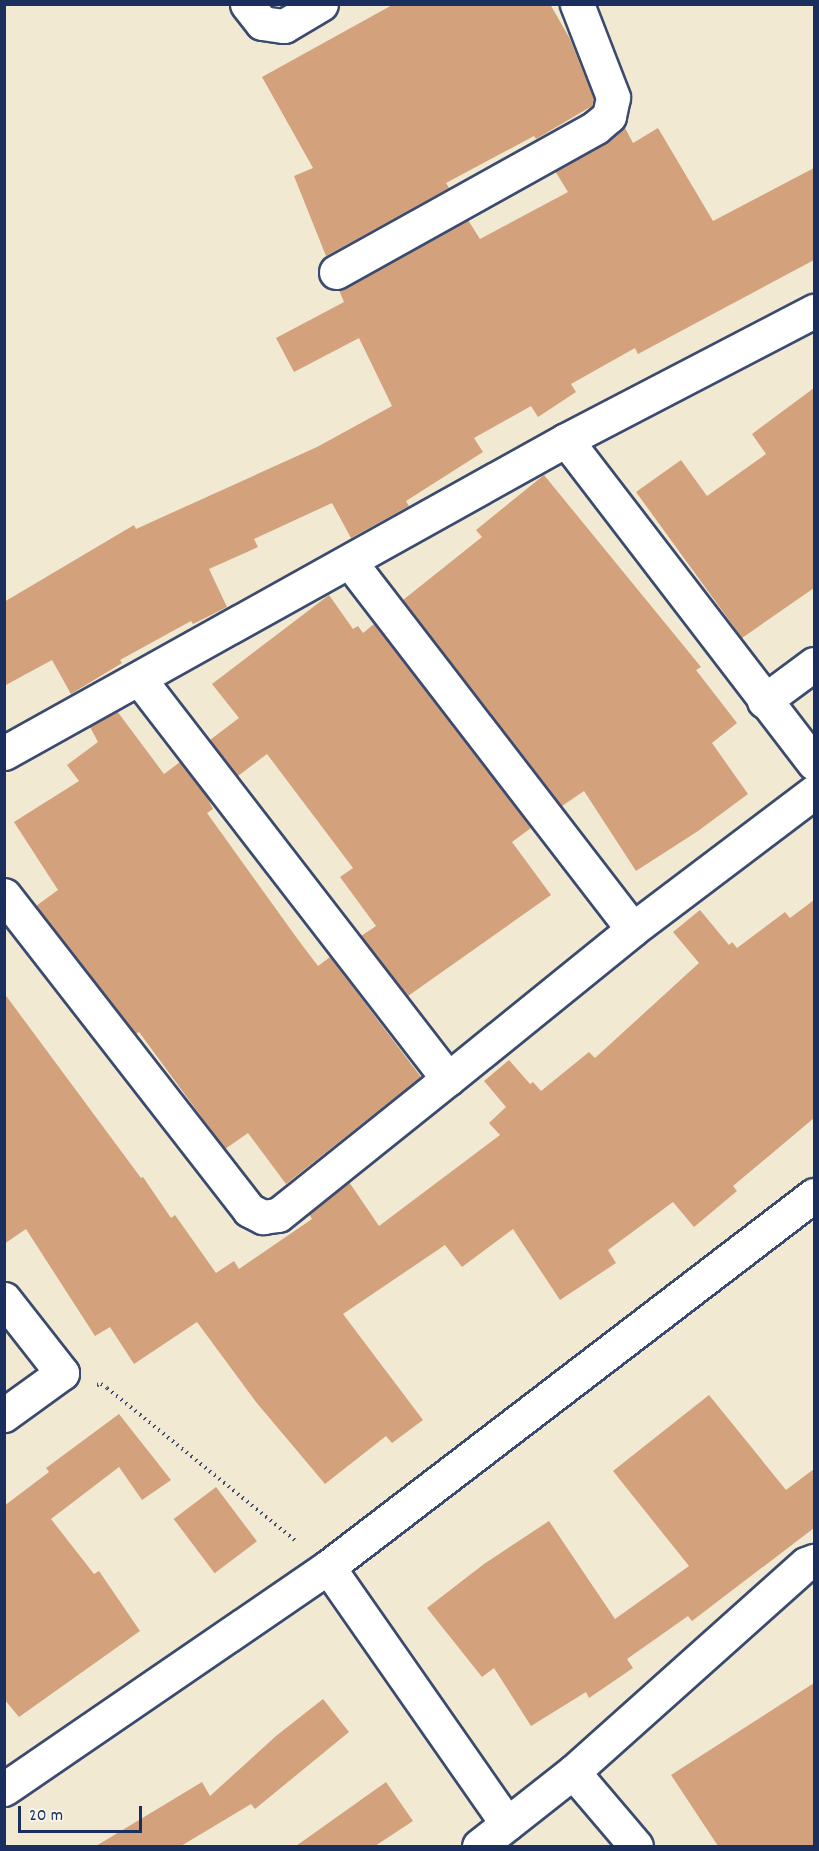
<!DOCTYPE html>
<style>
body{margin:0}
#map{position:relative;width:819px;height:1851px;overflow:hidden;background:#f1e9d2;font-family:Dekko,sans-serif}
div>[style]{position:absolute}
[style*='--x']{left:calc(var(--x)*1px);top:calc(var(--y)*1px);width:calc(var(--w)*1px);rotate:calc(var(--a)*1deg)}
.building>*{inset:0;background:#d3a27d;transform-origin:0 0}
.path>*{height:4px;margin-top:-2px;transform-origin:0;background:repeating-linear-gradient(90deg,#3b4b6f 0 1.5px,transparent 0 6px)}
.roads{filter:drop-shadow(2px 0 #3b4b6f) drop-shadow(-2px 0 #3b4b6f) drop-shadow(0 2px #3b4b6f) drop-shadow(0 -2px #3b4b6f)}
.minor>*{height:33px;margin:-16.5px;padding:0 16.5px;transform-origin:16.5px;border-radius:16.5px;background:#fff}
span{translate:-50% -50%;white-space:nowrap;text-align:center;line-height:1.15;-webkit-text-stroke:4.5px #f7f3e8;paint-order:stroke}
.frame{position:absolute;inset:0;border:6px solid #1b2f5e;pointer-events:none}
.scale{position:absolute;left:18px;top:1806px;width:124px;height:27px;box-sizing:border-box;border:3px solid #1b2f5e;border-top:0;padding-left:8px;font-size:18px;line-height:21px;white-space:nowrap;color:#1b2f5e;-webkit-text-stroke:4px #f7f3e8;paint-order:stroke}
</style>
<div id="map">
<div class="building">
<i style="clip-path:polygon(394px 4px,550px 4px,570px 39px,594px 99px,592px 106px,536px 139px,534px 136px,446px 183px,449px 188px,326px 256px,294px 176px,313px 168px,262px 77px)"></i>
<i style="clip-path:polygon(624px 126px,633px 143px,658px 128px,713px 221px,814px 168px,814px 260px,638px 354px,635px 348px,571px 384px,576px 392px,538px 417px,531px 406px,474px 438px,483px 452px,406px 501px,409px 506px,351px 538px,332px 503px,254px 539px,258px 547px,209px 569px,227px 607px,193px 624px,191px 621px,120px 660px,122px 663px,71px 694px,52px 660px,4px 686px,4px 602px,134px 525px,136px 529px,317px 447px,392px 406px,359px 338px,294px 372px,276px 338px,344px 302px,339px 290px,468px 220px,480px 239px,568px 192px,555px 171px,605px 143px)"></i>
<i style="clip-path:polygon(814px 388px,814px 588px,742px 638px,636px 492px,681px 460px,707px 496px,766px 454px,752px 434px)"></i>
<i style="clip-path:polygon(544px 475px,701px 667px,696px 670px,737px 723px,712px 743px,748px 794px,698px 831px,636px 871px,584px 791px,562px 806px,403px 600px,482px 537px,476px 530px)"></i>
<i style="clip-path:polygon(329px 595px,353px 629px,358px 626px,363px 633px,374px 624px,531px 828px,512px 842px,551px 895px,408px 996px,361px 936px,376px 926px,340px 877px,353px 868px,267px 754px,238px 776px,210px 740px,239px 718px,212px 684px)"></i>
<i style="clip-path:polygon(117px 711px,164px 774px,180px 762px,208px 799px,213px 809px,207px 813px,299px 941px,318px 966px,330px 957px,421px 1077px,286px 1184px,248px 1133px,225px 1149px,139px 1032px,136px 1034px,36px 906px,58px 890px,14px 822px,79px 781px,67px 765px,98px 742px,90px 727px)"></i>
<i style="clip-path:polygon(814px 900px,814px 1118px,733px 1186px,737px 1191px,694px 1227px,673px 1202px,608px 1250px,616px 1263px,560px 1300px,513px 1229px,462px 1267px,445px 1245px,343px 1314px,423px 1420px,392px 1443px,386px 1436px,325px 1484px,256px 1402px,197px 1322px,134px 1364px,110px 1327px,95px 1336px,26px 1229px,4px 1244px,4px 993px,141px 1178px,143px 1177px,171px 1218px,175px 1215px,216px 1273px,234px 1261px,239px 1269px,312px 1219px,309px 1214px,349px 1182px,379px 1226px,500px 1135px,489px 1123px,506px 1107px,484px 1081px,509px 1060px,530px 1084px,533px 1082px,541px 1091px,589px 1052px,595px 1058px,699px 963px,673px 932px,700px 910px,729px 945px,732px 942px,737px 948px,785px 912px,790px 918px)"></i>
<i style="clip-path:polygon(709px 1395px,786px 1490px,814px 1469px,814px 1528px,692px 1621px,688px 1616px,627px 1659px,633px 1668px,589px 1698px,586px 1692px,531px 1726px,494px 1668px,482px 1677px,427px 1608px,484px 1564px,549px 1521px,615px 1619px,689px 1566px,613px 1471px)"></i>
<i style="clip-path:polygon(119px 1414px,171px 1480px,142px 1500px,119px 1467px,51px 1519px,94px 1574px,99px 1571px,140px 1631px,19px 1717px,4px 1699px,4px 1506px,49px 1472px,46px 1468px)"></i>
<i style="left:216px;top:1487px;width:68px;height:53px;rotate:53deg"></i>
<i style="clip-path:polygon(814px 1683px,814px 1846px,718px 1846px,671px 1775px)"></i>
<i style="clip-path:polygon(323px 1699px,349px 1732px,255px 1809px,251px 1804px,181px 1846px,96px 1846px,202px 1782px,210px 1796px,276px 1736px)"></i>
<i style="clip-path:polygon(386px 1782px,413px 1821px,375px 1846px,296px 1846px)"></i>
</div>
<div class="path">
<i style="--x:97;--y:1385;--w:4;--a:-14"></i>
<i style="--x:101;--y:1384;--w:7;--a:34"></i>
<i style="--x:107;--y:1388;--w:245;--a:39"></i>
</div>
<div class="roads">
<div class="minor">
<i style="--x:247;--y:4;--w:24;--a:52"></i>
<i style="--x:262;--y:23;--w:22;--a:8"></i>
<i style="--x:284;--y:26;--w:43;--a:-30.7"></i>
<i style="--x:336;--y:272;--w:298;--a:-29.1"></i>
<i style="--x:596;--y:127;--w:17;--a:-40"></i>
<i style="--x:609;--y:116;--w:19;--a:-78"></i>
<i style="--x:613;--y:97;--w:100;--a:-111.2"></i>
<i style="--x:566;--y:440;--w:407;--a:52.5"></i>
<i style="--x:350;--y:562;--w:463;--a:52.4"></i>
<i style="--x:140;--y:680;--w:504;--a:52.33"></i>
<i style="--x:448;--y:1079;--w:238;--a:-39"></i>
<i style="--x:633;--y:929;--w:227;--a:-37.1"></i>
<i style="--x:764;--y:701;--w:62;--a:-36.5"></i>
<i style="--x:4;--y:753;--w:643;--a:-29.12"></i>
<i style="--x:566;--y:440;--w:280;--a:-27.5"></i>
<i style="--x:4;--y:895;--w:399;--a:52.1"></i>
<i style="--x:249;--y:1210;--w:16;--a:27"></i>
<i style="--x:263;--y:1217;--w:15;--a:-8"></i>
<i style="--x:278;--y:1215;--w:218;--a:-38.7"></i>
<i style="--x:4;--y:1299;--w:94;--a:51.9"></i>
<i style="--x:62;--y:1373;--w:72;--a:144.1"></i>
<i style="--x:328;--y:1567;--w:313;--a:55.1"></i>
<i style="--x:573;--y:1772;--w:97;--a:49.6"></i>
<i style="--x:4;--y:1789;--w:393;--a:-34.4"></i>
<i style="--x:328;--y:1567;--w:612;--a:-37.43"></i>
<i style="--x:479;--y:1846;--w:120;--a:-38.2"></i>
<i style="--x:573;--y:1772;--w:312;--a:-41.8"></i>
<i style="--x:806;--y:1564;--w:9;--a:-21"></i>
</div>
</div>
<div class="frame"></div>
<div class="scale">20 m</div>
</div>
